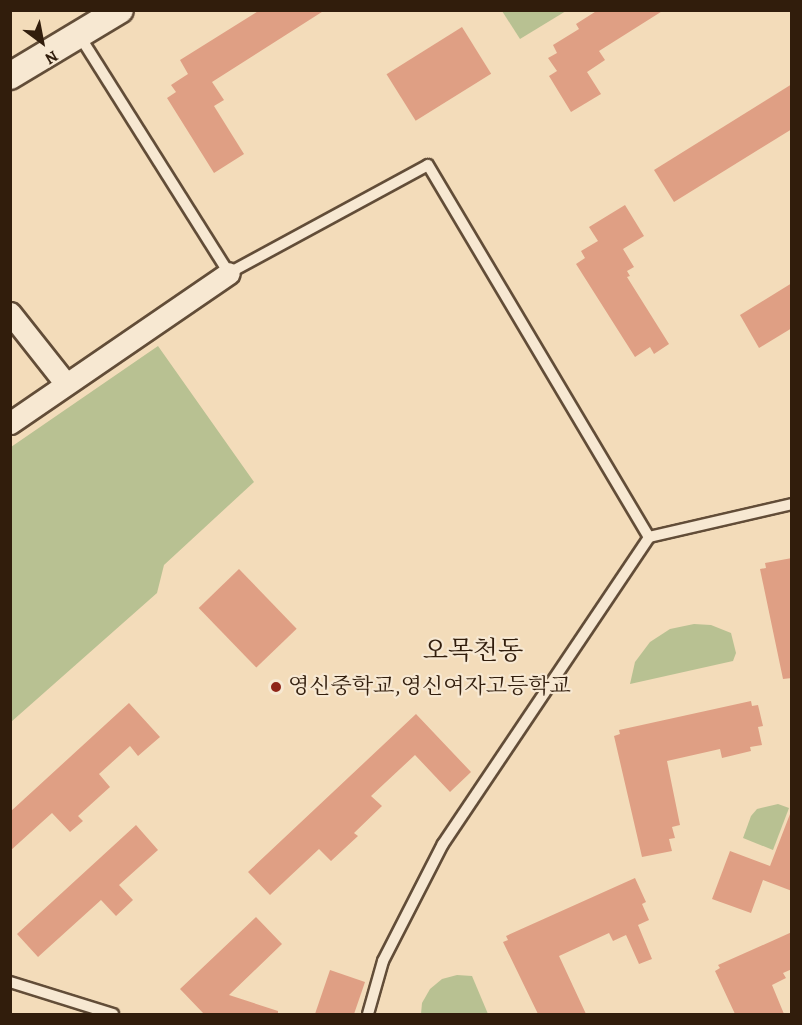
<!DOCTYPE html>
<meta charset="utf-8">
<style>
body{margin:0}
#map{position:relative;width:802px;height:1025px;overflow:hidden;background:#f3dcba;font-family:Alegreya,"Noto Serif KR",serif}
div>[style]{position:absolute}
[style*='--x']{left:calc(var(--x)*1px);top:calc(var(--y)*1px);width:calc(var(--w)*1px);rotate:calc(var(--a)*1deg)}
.green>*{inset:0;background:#b8c192}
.building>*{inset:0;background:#df9f84;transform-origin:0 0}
.roads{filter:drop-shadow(2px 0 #624d38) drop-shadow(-2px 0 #624d38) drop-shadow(0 2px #624d38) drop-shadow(0 -2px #624d38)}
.service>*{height:10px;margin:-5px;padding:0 5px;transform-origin:5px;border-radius:5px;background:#f7e8d2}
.minor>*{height:21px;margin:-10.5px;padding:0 10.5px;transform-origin:10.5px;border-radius:10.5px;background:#f7e8d2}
.tertiary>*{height:26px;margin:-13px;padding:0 13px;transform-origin:13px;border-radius:13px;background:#f7e8d2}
.dots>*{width:16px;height:16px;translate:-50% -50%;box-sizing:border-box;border:3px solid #f7e8d2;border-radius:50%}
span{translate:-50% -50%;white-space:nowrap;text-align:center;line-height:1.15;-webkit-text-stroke:4.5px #f7e8d2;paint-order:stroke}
.poi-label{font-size:22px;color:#311d0c}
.left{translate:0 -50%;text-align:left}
.quarter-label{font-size:26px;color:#311d0c}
.frame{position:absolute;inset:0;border:12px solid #311d0c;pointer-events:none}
.north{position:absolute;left:12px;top:12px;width:60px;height:60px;-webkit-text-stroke:4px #f7e8d2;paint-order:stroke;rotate:148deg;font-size:16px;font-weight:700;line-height:24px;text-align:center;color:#311d0c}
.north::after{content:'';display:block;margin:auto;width:21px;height:27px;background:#311d0c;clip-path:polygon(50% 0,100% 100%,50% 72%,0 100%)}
</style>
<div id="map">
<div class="green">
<i style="clip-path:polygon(502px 11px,566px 11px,520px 39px)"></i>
<i style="clip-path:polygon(158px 346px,254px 482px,164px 565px,157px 593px,11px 722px,11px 447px)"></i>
<i style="clip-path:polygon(694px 624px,711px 625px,731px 633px,736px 653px,733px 661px,630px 684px,635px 662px,650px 642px,670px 629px)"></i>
<i style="clip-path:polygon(778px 804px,789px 808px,773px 850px,743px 838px,751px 816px,757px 809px)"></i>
<i style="clip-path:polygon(457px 975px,472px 976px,488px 1014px,421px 1014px,422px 1003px,430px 989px,442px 979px)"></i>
</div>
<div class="building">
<i style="clip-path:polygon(260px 10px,325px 10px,212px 82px,224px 100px,214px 106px,244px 154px,214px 173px,167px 98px,176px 92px,171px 85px,188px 74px,180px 60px)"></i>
<i style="clip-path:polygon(598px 10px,664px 10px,599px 51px,605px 60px,587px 72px,601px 94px,571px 112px,549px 76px,557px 71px,548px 58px,557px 53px,553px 45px,579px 29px,576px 24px)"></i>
<i style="left:462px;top:27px;width:55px;height:89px;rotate:58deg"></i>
<i style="clip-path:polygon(792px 84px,792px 129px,674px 202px,654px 170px)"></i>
<i style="clip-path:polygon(625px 205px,644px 236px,623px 249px,634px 267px,627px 271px,630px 276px,627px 277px,669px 344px,654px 354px,650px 347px,635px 357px,576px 264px,585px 258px,581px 251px,598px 241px,589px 227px)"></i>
<i style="clip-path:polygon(792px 283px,792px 328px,759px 348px,740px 315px)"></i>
<i style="clip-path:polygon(792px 558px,792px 678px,783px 679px,760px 569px,766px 568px,765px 563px)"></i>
<i style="left:239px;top:569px;width:83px;height:56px;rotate:46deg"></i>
<i style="clip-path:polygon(751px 701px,752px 706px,758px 705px,763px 726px,758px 727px,762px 745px,750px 747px,751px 751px,722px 758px,720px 749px,667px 761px,680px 825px,672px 827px,675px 838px,669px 839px,672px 851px,642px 857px,614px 736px,620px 734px,619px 730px)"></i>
<i style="clip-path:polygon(129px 703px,160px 737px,138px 756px,130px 746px,99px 774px,110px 787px,78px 816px,83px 821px,70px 832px,52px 813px,10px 851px,10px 812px)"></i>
<i style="clip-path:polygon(416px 714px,471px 772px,450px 792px,415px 755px,371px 796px,382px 806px,354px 833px,358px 836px,331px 861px,319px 849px,270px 895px,248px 872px)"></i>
<i style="clip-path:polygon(790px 814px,792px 891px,763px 880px,751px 913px,712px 899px,730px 851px,770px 866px)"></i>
<i style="clip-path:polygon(136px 825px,158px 850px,119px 885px,133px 900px,116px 916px,101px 900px,38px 957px,17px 934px)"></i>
<i style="clip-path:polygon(635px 878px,646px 902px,642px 904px,649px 920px,638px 925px,652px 959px,639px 964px,626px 935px,613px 941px,609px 933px,559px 956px,586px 1014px,538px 1014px,503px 942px,508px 940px,506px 936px)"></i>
<i style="clip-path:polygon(256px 917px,282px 944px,229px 995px,278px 1011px,278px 1014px,204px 1014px,180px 989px)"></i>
<i style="clip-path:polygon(792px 932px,792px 969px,783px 973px,786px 978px,772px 985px,784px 1014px,735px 1014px,715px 971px,720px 968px,718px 965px)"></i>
<i style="clip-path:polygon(330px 970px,365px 982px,354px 1014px,315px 1014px)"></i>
</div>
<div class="roads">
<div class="service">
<i style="--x:79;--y:35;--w:281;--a:57.8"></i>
<i style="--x:229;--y:273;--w:226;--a:-28.5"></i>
<i style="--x:428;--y:165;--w:433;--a:59.3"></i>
<i style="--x:10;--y:982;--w:108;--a:17.3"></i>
<i style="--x:368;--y:1014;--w:55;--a:-74.2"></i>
<i style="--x:383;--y:961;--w:131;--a:-62.9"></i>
<i style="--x:443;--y:844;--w:370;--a:-56.1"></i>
<i style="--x:649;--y:537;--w:147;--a:-13"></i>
</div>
<div class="minor">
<i style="--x:10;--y:313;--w:90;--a:51.7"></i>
<i style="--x:10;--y:423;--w:265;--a:-34.4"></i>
</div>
<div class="tertiary">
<i style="--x:10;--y:76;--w:128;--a:-31"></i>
</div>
</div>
<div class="dots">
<i style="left:276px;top:687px;background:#8f2418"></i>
</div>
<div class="poi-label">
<span class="left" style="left:288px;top:687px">영신중학교,영신여자고등학교</span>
</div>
<div class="quarter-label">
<span style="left:473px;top:651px">오목천동</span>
</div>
<div class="frame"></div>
<div class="north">N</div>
</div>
